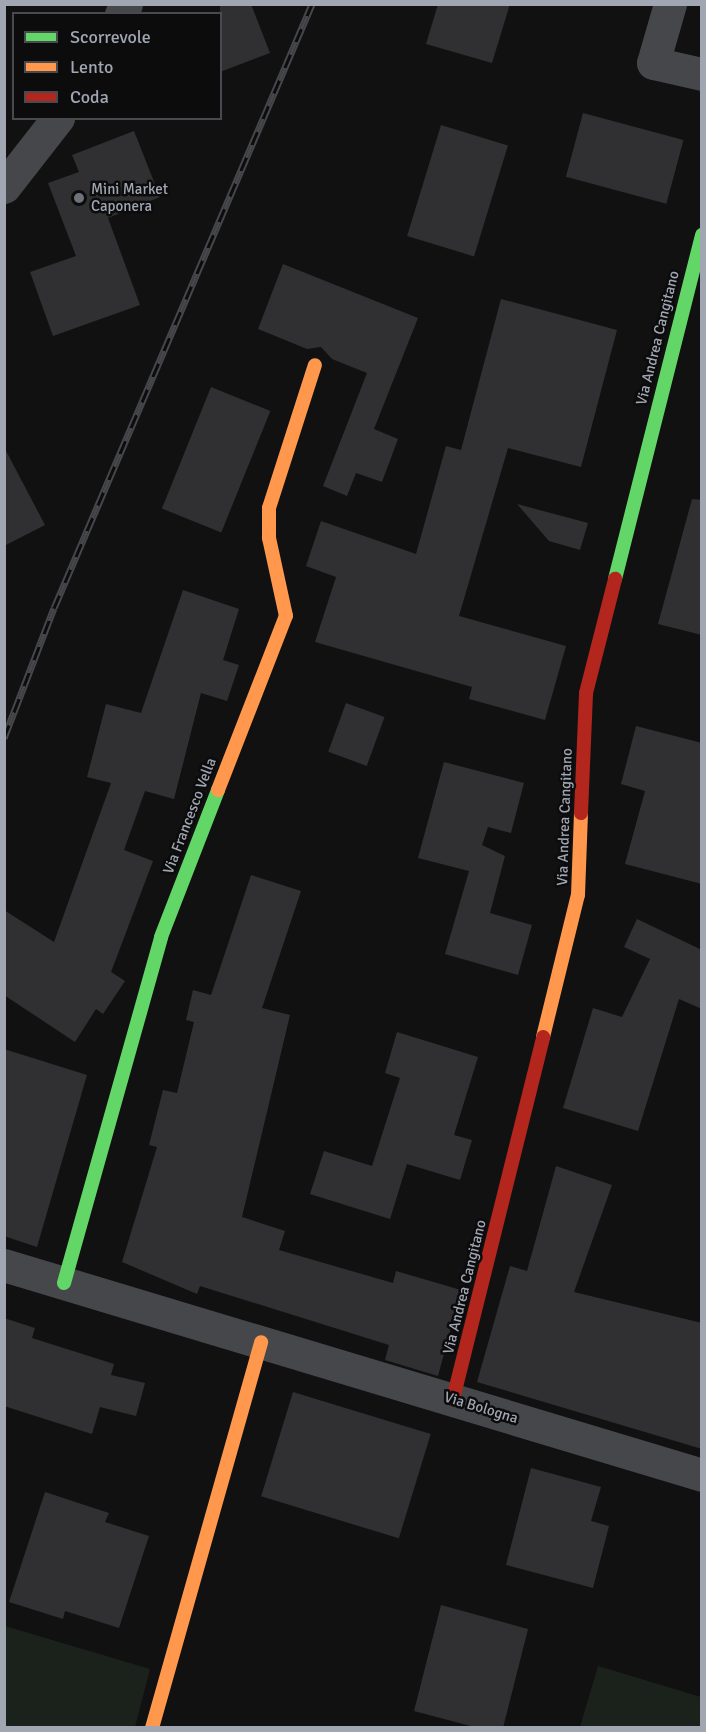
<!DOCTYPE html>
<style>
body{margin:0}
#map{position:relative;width:706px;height:1732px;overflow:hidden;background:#111112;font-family:Signika,sans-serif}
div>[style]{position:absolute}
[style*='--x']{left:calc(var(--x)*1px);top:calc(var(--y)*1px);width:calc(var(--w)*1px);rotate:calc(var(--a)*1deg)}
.green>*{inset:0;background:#1b221c}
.building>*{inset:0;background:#303032;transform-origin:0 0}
.street>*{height:33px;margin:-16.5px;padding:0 16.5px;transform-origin:16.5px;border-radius:16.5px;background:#46474a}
.fast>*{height:14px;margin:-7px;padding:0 7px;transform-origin:7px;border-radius:7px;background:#63d668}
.slow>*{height:14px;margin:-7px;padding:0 7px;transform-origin:7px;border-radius:7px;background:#ff974d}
.jam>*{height:14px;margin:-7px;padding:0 7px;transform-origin:7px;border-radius:7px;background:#b3261e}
.rail>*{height:7px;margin-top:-3.5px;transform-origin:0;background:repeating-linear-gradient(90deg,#0c0c0d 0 14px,#46474a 0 28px);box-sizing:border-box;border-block:2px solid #46474a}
.dots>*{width:16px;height:16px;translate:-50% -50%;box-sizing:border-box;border:3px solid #0c0c0d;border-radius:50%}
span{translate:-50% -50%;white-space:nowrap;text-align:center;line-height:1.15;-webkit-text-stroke:5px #0c0c0d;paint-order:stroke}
.poi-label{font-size:15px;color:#a1a6b3}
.left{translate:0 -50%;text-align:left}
.street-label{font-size:15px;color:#a1a6b3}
.frame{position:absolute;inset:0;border:6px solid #a1a6b3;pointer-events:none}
.legend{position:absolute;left:12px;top:12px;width:210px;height:108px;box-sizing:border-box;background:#0c0c0d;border:2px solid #484a4f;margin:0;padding:8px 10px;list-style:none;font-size:18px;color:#a1a6b3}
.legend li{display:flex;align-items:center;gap:12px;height:30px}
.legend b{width:30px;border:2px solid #484a4f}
</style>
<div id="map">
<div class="green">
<i style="clip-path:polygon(5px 1626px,150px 1669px,135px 1727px,5px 1727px)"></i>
<i style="clip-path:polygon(598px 1666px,701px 1697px,701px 1727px,580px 1727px)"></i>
</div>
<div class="building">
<i style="clip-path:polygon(220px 4px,251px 4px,270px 53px,220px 72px)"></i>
<i style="clip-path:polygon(438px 4px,510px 4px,492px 63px,426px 44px)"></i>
<i style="left:583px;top:113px;width:104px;height:66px;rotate:15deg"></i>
<i style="left:441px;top:125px;width:70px;height:116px;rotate:17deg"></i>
<i style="clip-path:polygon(134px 131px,160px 197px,108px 218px,140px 305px,53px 336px,30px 272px,76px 256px,48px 183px,79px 172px,72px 155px)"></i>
<i style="clip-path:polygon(283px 264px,418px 318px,374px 429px,398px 439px,382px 482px,356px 473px,347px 496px,323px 486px,367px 373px,332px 359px,321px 347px,307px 349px,258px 329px)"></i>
<i style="clip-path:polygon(501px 299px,617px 330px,581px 467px,508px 448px,459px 616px,566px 646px,545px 720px,469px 699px,472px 687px,315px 642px,336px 577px,306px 566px,321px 521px,416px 554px,446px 446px,461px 450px)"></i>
<i style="left:211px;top:387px;width:64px;height:131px;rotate:22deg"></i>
<i style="clip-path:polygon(4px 447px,45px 525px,4px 546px)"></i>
<i style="clip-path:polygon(692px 499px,702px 500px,702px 635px,658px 624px)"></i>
<i style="clip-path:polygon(517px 504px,588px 523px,580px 550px,549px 541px)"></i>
<i style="clip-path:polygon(183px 590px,239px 609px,223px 660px,239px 665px,227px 701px,201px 693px,174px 799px,145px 791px,124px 850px,153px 861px,111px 972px,125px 981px,103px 1014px,96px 1009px,75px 1042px,4px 995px,4px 910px,54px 942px,111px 783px,87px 777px,106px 704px,141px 713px)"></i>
<i style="left:346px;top:703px;width:41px;height:52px;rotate:20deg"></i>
<i style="clip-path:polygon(636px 726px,702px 743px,702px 884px,625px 864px,645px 791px,621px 784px)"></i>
<i style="clip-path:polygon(444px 762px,524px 783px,511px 833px,488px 827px,482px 845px,505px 856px,490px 913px,532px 925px,518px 975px,445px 954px,469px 871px,418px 858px)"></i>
<i style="clip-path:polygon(251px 875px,301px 891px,262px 1008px,290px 1015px,242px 1217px,285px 1231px,279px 1250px,393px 1283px,396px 1271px,461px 1290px,438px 1376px,385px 1360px,389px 1345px,200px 1286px,197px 1294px,122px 1262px,157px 1147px,149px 1145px,163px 1090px,177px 1093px,194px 1022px,186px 1020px,193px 990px,211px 995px)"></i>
<i style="clip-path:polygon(637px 919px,702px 950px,702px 1009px,679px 999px,638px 1131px,563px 1108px,593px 1008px,622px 1017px,650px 959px,624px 947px)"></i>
<i style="clip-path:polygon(397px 1032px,478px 1057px,454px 1135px,472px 1140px,460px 1180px,407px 1164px,390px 1219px,310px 1194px,324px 1151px,372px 1166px,400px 1078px,385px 1073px)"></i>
<i style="clip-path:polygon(4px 1049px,87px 1075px,37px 1247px,4px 1236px)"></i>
<i style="clip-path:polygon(556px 1166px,612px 1185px,574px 1292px,702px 1323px,702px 1449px,477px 1382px,510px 1266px,527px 1271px)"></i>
<i style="clip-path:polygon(4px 1318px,35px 1328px,32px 1338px,114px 1364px,111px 1375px,145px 1383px,136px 1416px,100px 1407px,92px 1434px,4px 1406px)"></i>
<i style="left:293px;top:1392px;width:144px;height:109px;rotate:17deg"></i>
<i style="clip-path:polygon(531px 1468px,601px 1487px,591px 1521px,609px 1526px,593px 1588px,506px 1565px)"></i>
<i style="clip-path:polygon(45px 1492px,109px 1513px,105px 1522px,149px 1536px,119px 1628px,65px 1611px,63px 1619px,9px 1602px)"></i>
<i style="clip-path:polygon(441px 1605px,528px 1629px,503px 1728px,478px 1728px,414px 1711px)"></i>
</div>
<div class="street">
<i style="--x:670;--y:4;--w:61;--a:106.1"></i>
<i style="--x:653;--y:63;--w:50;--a:12.7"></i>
<i style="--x:121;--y:14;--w:11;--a:-63"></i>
<i style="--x:4;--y:187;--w:88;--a:-52"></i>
<i style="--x:4;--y:1265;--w:729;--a:16.74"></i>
</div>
<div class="fast">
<i style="--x:615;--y:579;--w:355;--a:-75.8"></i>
<i style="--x:64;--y:1283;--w:359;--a:-74.3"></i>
<i style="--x:161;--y:937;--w:158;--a:-68.8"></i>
</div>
<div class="slow">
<i style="--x:218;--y:790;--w:187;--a:-68.7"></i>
<i style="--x:286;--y:616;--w:80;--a:-102.3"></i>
<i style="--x:269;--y:538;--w:30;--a:-90"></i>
<i style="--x:269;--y:508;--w:150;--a:-72.2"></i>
<i style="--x:543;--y:1037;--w:146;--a:-76.2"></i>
<i style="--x:578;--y:895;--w:82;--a:-87.9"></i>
<i style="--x:152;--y:1728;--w:401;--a:-74.2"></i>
</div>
<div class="jam">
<i style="--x:581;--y:813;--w:120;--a:-87.6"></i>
<i style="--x:586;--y:693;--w:118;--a:-75.7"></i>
<i style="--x:453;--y:1399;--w:373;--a:-76"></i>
</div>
<div class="rail">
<i style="--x:4;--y:738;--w:139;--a:-69"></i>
<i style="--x:54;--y:608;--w:657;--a:-66.87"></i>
</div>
<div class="dots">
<i style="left:79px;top:198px;background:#6f727b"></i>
</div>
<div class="poi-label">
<span class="left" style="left:91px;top:198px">Mini Market<br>Caponera</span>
</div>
<div class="street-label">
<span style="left:658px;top:338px;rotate:-76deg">Via Andrea Cangitano</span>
<span style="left:190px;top:816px;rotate:-69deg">Via Francesco Vella</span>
<span style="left:565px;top:817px;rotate:-88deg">Via Andrea Cangitano</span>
<span style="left:465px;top:1287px;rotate:-76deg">Via Andrea Cangitano</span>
<span style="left:481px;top:1408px;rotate:17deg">Via Bologna</span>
</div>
<div class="frame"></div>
<ul class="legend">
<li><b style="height:8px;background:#63d668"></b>Scorrevole</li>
<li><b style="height:8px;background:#ff974d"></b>Lento</li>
<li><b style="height:8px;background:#b3261e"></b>Coda</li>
</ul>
</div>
